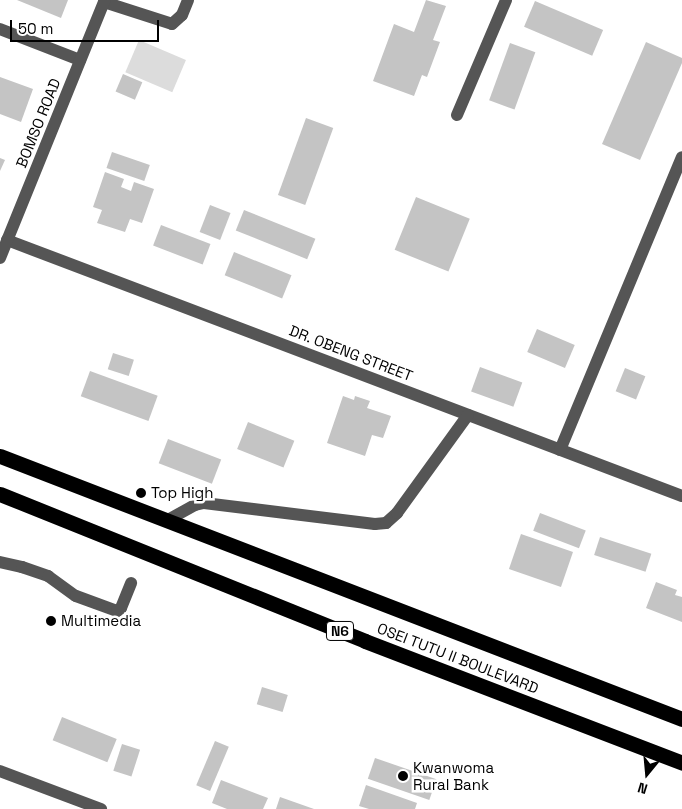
<!DOCTYPE html>
<style>
body{margin:0}
#map{position:relative;width:682px;height:809px;overflow:hidden;background:#fff;font-family:"Space Grotesk",sans-serif}
div>[style]{position:absolute}
[style*='--x']{left:calc(var(--x)*1px);top:calc(var(--y)*1px);width:calc(var(--w)*1px);rotate:calc(var(--a)*1deg)}
.green>*{inset:0;background:#dcdcdc;transform-origin:0 0}
.building>*{inset:0;background:#c4c4c4;transform-origin:0 0}
.minor>*{height:12px;margin:-6px;padding:0 6px;transform-origin:6px;border-radius:6px;background:#555}
.highway>*{height:15px;margin:-7.5px;padding:0 7.5px;transform-origin:7.5px;border-radius:7.5px;background:#000}
.dots>*{width:14px;height:14px;translate:-50% -50%;box-sizing:border-box;border:2px solid #fff;border-radius:50%}
span{translate:-50% -50%;white-space:nowrap;text-align:center;line-height:1.15;-webkit-text-stroke:5px #fff;paint-order:stroke}
.shield-label span{padding:1px 4px;background:#fff;border:1px solid;border-radius:4px;-webkit-text-stroke-width:0}
.shield-label{font-size:14px;color:#000;font-weight:700}
.street-label{font-size:15px;color:#000}
.poi-label{font-size:15px;color:#000}
.left{translate:0 -50%;text-align:left}
.north{position:absolute;left:622px;top:749px;width:50px;height:50px;-webkit-text-stroke:4px #fff;paint-order:stroke;rotate:197deg;font-size:14px;font-weight:700;line-height:20px;text-align:center;color:#000}
.north::after{content:'';display:block;margin:auto;width:18px;height:22px;background:#000;clip-path:polygon(50% 0,100% 100%,50% 72%,0 100%)}
.scale{position:absolute;left:10px;top:20px;width:149px;height:22px;box-sizing:border-box;border:2px solid #000;border-top:0;padding-left:6px;font-size:15px;line-height:18px;white-space:nowrap;color:#000;-webkit-text-stroke:4px #fff;paint-order:stroke}
</style>
<div id="map">
<div class="green">
<i style="left:139px;top:40px;width:51px;height:35px;rotate:23deg"></i>
</div>
<div class="building">
<i style="clip-path:polygon(17px 0,68px 0,61px 18px)"></i>
<i style="clip-path:polygon(426px 0,446px 6px,433px 40px,440px 42px,427px 77px,422px 75px,414px 96px,373px 81px,394px 24px,414px 32px)"></i>
<i style="left:535px;top:1px;width:74px;height:28px;rotate:23deg"></i>
<i style="clip-path:polygon(646px 42px,682px 58px,682px 63px,640px 160px,602px 144px)"></i>
<i style="left:510px;top:43px;width:27px;height:61px;rotate:20deg"></i>
<i style="left:123px;top:74px;width:21px;height:19px;rotate:23deg"></i>
<i style="clip-path:polygon(0 77px,33px 89px,21px 122px,0 114px)"></i>
<i style="left:306px;top:118px;width:29px;height:82px;rotate:20deg"></i>
<i style="left:112px;top:152px;width:40px;height:17px;rotate:19deg"></i>
<i style="clip-path:polygon(0 158px,5px 160px,0 171px)"></i>
<i style="clip-path:polygon(105px 172px,124px 179px,121px 187px,131px 191px,134px 182px,154px 189px,142px 223px,130px 219px,125px 232px,97px 223px,102px 210px,93px 207px)"></i>
<i style="left:416px;top:197px;width:58px;height:57px;rotate:22deg"></i>
<i style="left:210px;top:205px;width:22px;height:29px;rotate:21deg"></i>
<i style="left:244px;top:210px;width:77px;height:22px;rotate:22deg"></i>
<i style="left:161px;top:225px;width:53px;height:22px;rotate:21deg"></i>
<i style="left:234px;top:252px;width:62px;height:25px;rotate:22deg"></i>
<i style="left:537px;top:329px;width:41px;height:25px;rotate:23deg"></i>
<i style="left:113px;top:353px;width:22px;height:17px;rotate:18deg"></i>
<i style="left:480px;top:367px;width:45px;height:26px;rotate:20deg"></i>
<i style="left:625px;top:368px;width:22px;height:25px;rotate:22deg"></i>
<i style="left:90px;top:371px;width:72px;height:27px;rotate:20deg"></i>
<i style="clip-path:polygon(343px 396px,354px 400px,355px 396px,370px 401px,367px 408px,391px 416px,383px 438px,372px 435px,365px 456px,327px 443px)"></i>
<i style="left:248px;top:422px;width:50px;height:29px;rotate:22deg"></i>
<i style="left:168px;top:439px;width:57px;height:26px;rotate:21deg"></i>
<i style="left:540px;top:513px;width:49px;height:19px;rotate:21deg"></i>
<i style="left:521px;top:534px;width:55px;height:37px;rotate:19deg"></i>
<i style="left:600px;top:537px;width:54px;height:19px;rotate:18deg"></i>
<i style="clip-path:polygon(656px 582px,677px 590px,675px 595px,682px 597px,682px 622px,646px 608px)"></i>
<i style="left:262px;top:687px;width:27px;height:18px;rotate:17deg"></i>
<i style="left:62px;top:717px;width:59px;height:25px;rotate:22deg"></i>
<i style="left:215px;top:741px;width:15px;height:48px;rotate:23deg"></i>
<i style="left:122px;top:744px;width:19px;height:28px;rotate:18deg"></i>
<i style="left:375px;top:758px;width:65px;height:22px;rotate:19deg"></i>
<i style="clip-path:polygon(221px 780px,268px 798px,263px 809px,227px 809px,212px 803px)"></i>
<i style="clip-path:polygon(366px 785px,417px 803px,415px 809px,369px 809px,359px 806px)"></i>
<i style="clip-path:polygon(280px 797px,314px 809px,276px 809px)"></i>
</div>
<div class="minor">
<i style="--x:104;--y:2;--w:71;--a:17.9"></i>
<i style="--x:172;--y:24;--w:13;--a:-42"></i>
<i style="--x:182;--y:15;--w:16;--a:-68"></i>
<i style="--x:0;--y:29;--w:86;--a:21.2"></i>
<i style="--x:457;--y:115;--w:125;--a:-66.9"></i>
<i style="--x:7;--y:240;--w:722;--a:20.77"></i>
<i style="--x:0;--y:258;--w:279;--a:-67.9"></i>
<i style="--x:560;--y:450;--w:317;--a:-67.4"></i>
<i style="--x:166;--y:521;--w:33;--a:-29"></i>
<i style="--x:195;--y:505;--w:9;--a:-13"></i>
<i style="--x:204;--y:503;--w:172;--a:7"></i>
<i style="--x:375;--y:524;--w:11;--a:-5"></i>
<i style="--x:386;--y:523;--w:15;--a:-42"></i>
<i style="--x:397;--y:513;--w:121;--a:-54.1"></i>
<i style="--x:0;--y:562;--w:23;--a:13"></i>
<i style="--x:22;--y:567;--w:28;--a:19"></i>
<i style="--x:48;--y:576;--w:34;--a:36"></i>
<i style="--x:76;--y:596;--w:44;--a:20.1"></i>
<i style="--x:117;--y:611;--w:5;--a:-37"></i>
<i style="--x:121;--y:608;--w:27;--a:-68"></i>
<i style="--x:0;--y:771;--w:108;--a:20.6"></i>
</div>
<div class="highway">
<i style="--x:0;--y:456;--w:731;--a:21.09"></i>
<i style="--x:0;--y:494;--w:393;--a:21.9"></i>
<i style="--x:365;--y:641;--w:340;--a:21"></i>
</div>
<div class="dots">
<i style="left:141px;top:493px;background:#000"></i>
<i style="left:51px;top:621px;background:#000"></i>
<i style="left:403px;top:776px;background:#000"></i>
</div>
<div class="shield-label">
<span style="left:340px;top:631px">N6</span>
</div>
<div class="street-label">
<span style="left:38px;top:123px;rotate:-68deg">BOMSO ROAD</span>
<span style="left:351px;top:353px;rotate:21deg">DR. OBENG STREET</span>
<span style="left:458px;top:658px;rotate:21deg">OSEI TUTU II BOULEVARD</span>
</div>
<div class="poi-label">
<span class="left" style="left:151px;top:493px">Top High</span>
<span class="left" style="left:61px;top:621px">Multimedia</span>
<span class="left" style="left:413px;top:776px">Kwanwoma<br>Rural Bank</span>
</div>
<div class="north">N</div>
<div class="scale">50 m</div>
</div>
